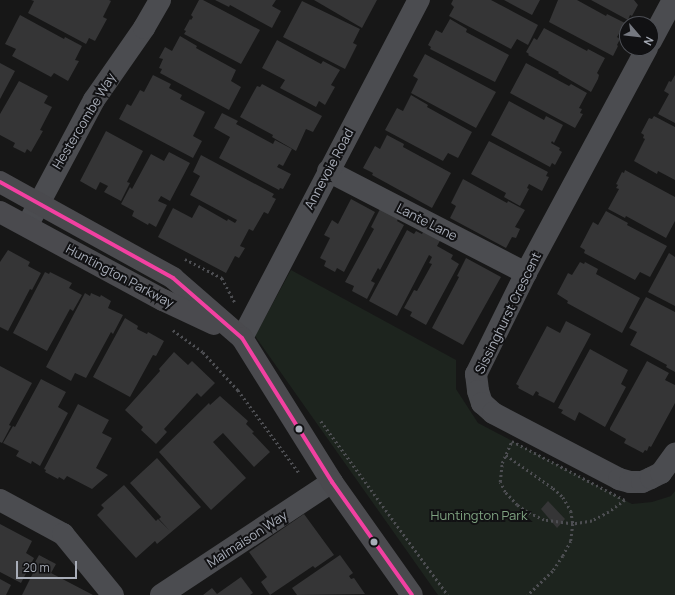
<!DOCTYPE html>
<style>
body{margin:0}
#map{position:relative;width:675px;height:595px;overflow:hidden;background:#171717;font-family:Manrope,sans-serif}
div>[style]{position:absolute}
[style*='--x']{left:calc(var(--x)*1px);top:calc(var(--y)*1px);width:calc(var(--w)*1px);rotate:calc(var(--a)*1deg)}
.green>*{inset:0;background:#1d241e}
.building>*{inset:0;background:#353536}
.path>*{height:2.5px;margin-top:-1.25px;transform-origin:0;background:repeating-linear-gradient(90deg,#4d4e52 0 2px,transparent 0 5px)}
.street>*{height:22px;margin:-11px;padding:0 11px;transform-origin:11px;border-radius:11px;background:#4b4c50}
.secondary>*{height:22px;margin:-11px;padding:0 11px;transform-origin:11px;border-radius:11px;background:#4a4a4e}
.bus-1>*{height:4px;margin:-2px;padding:0 2px;transform-origin:2px;border-radius:2px;background:#f240a1}
.dots>*{width:11px;height:11px;translate:-50% -50%;box-sizing:border-box;border:2px solid #111113;border-radius:50%}
span{translate:-50% -50%;white-space:nowrap;text-align:center;line-height:1.15;-webkit-text-stroke:4px #111113;paint-order:stroke}
.street-label{font-size:13px;color:#a8adb8}
.park-label{font-size:13px;color:#7fa381}
.north{position:absolute;left:619px;top:16px;width:40px;height:40px;box-sizing:border-box;background:#111113;border:1px solid #4d4f55;border-radius:50%;rotate:118deg;font-size:11px;font-weight:700;line-height:16px;text-align:center;color:#a8adb8}
.north::after{content:'';display:block;margin:auto;width:14px;height:18px;background:#757880;clip-path:polygon(50% 0,100% 100%,50% 72%,0 100%)}
.scale{position:absolute;left:16px;top:561px;width:61px;height:18px;box-sizing:border-box;border:2px solid #a8adb8;border-top:0;padding-left:5px;font-size:12px;line-height:14px;white-space:nowrap;color:#a8adb8;-webkit-text-stroke:3px #111113;paint-order:stroke}
</style>
<div id="map">
<div class="green">
<i style="clip-path:polygon(291px 270px,456px 360px,456px 389px,478px 423px,632px 504px,652px 502px,671px 496px,675px 491px,675px 595px,438px 595px,255px 336px)"></i>
</div>
<div class="building">
<i style="clip-path:polygon(31px 0,109px 0,111px 1px,103px 17px,107px 19px,95px 41px,89px 38px,86px 44px,28px 13px,34px 1px)"></i>
<i style="clip-path:polygon(199px 0,203px 0,260px 30px,241px 64px,184px 34px,186px 31px,184px 30px,190px 19px,191px 20px,193px 17px,191px 15px)"></i>
<i style="clip-path:polygon(215px 0,276px 0,272px 6px,281px 11px,272px 28px,230px 5px,229px 7px)"></i>
<i style="clip-path:polygon(314px 0,377px 0,362px 28px)"></i>
<i style="clip-path:polygon(453px 0,491px 0,538px 25px,528px 45px,517px 39px,511px 49px,449px 16px,454px 7px,451px 4px)"></i>
<i style="clip-path:polygon(504px 0,540px 0,532px 15px)"></i>
<i style="clip-path:polygon(558px 0,577px 0,606px 16px,607px 14px,625px 23px,617px 37px,620px 39px,617px 45px,618px 46px,613px 56px,549px 22px)"></i>
<i style="clip-path:polygon(591px 0,634px 0,638px 5px,632px 16px,630px 15px,628px 20px)"></i>
<i style="clip-path:polygon(302px 1px,360px 29px,353px 43px,357px 45px,345px 69px,283px 37px)"></i>
<i style="clip-path:polygon(20px 15px,64px 39px,65px 37px,82px 46px,75px 60px,79px 61px,68px 81px,54px 73px,51px 77px,12px 56px,16px 49px,5px 44px)"></i>
<i style="clip-path:polygon(450px 19px,467px 29px,466px 32px,509px 55px,495px 82px,430px 49px,431px 47px,428px 45px,436px 30px,442px 33px)"></i>
<i style="clip-path:polygon(544px 28px,587px 51px,588px 49px,605px 58px,597px 73px,599px 75px,598px 79px,591px 92px,558px 73px,559px 72px,528px 55px,529px 54px,526px 52px,534px 38px,537px 40px)"></i>
<i style="clip-path:polygon(180px 36px,197px 46px,196px 48px,236px 70px,231px 81px,241px 87px,229px 110px,160px 73px,162px 69px,159px 68px,163px 59px,159px 58px,165px 47px,172px 51px)"></i>
<i style="clip-path:polygon(277px 40px,321px 64px,323px 61px,340px 70px,331px 85px,335px 87px,325px 105px,319px 101px,316px 107px,280px 88px,285px 80px,262px 68px)"></i>
<i style="clip-path:polygon(425px 54px,496px 92px,476px 128px,411px 93px,418px 79px,413px 76px)"></i>
<i style="clip-path:polygon(0 63px,15px 71px,0 99px)"></i>
<i style="clip-path:polygon(526px 63px,569px 86px,571px 84px,587px 93px,579px 108px,582px 109px,580px 113px,583px 114px,575px 128px,510px 93px)"></i>
<i style="clip-path:polygon(153px 75px,171px 84px,169px 88px,182px 95px,180px 99px,205px 112px,193px 136px,202px 141px,193px 158px,119px 119px,127px 104px,131px 106px,140px 90px,144px 92px)"></i>
<i style="clip-path:polygon(675px 75px,675px 123px,658px 114px,669px 94px,664px 91px,669px 81px,671px 82px)"></i>
<i style="clip-path:polygon(19px 81px,48px 96px,44px 103px,52px 107px,40px 130px,43px 131px,31px 152px,27px 149px,25px 153px,13px 147px,15px 143px,0 135px,0 114px)"></i>
<i style="clip-path:polygon(262px 84px,322px 116px,313px 132px,306px 129px,296px 151px,272px 137px,273px 135px,240px 117px,257px 86px,260px 87px)"></i>
<i style="clip-path:polygon(411px 95px,428px 105px,427px 107px,472px 132px,458px 158px,448px 153px,443px 161px,385px 130px,397px 108px,403px 111px)"></i>
<i style="clip-path:polygon(509px 101px,544px 120px,546px 116px,563px 125px,554px 143px,552px 141px,551px 143px,560px 148px,559px 150px,562px 152px,555px 165px,552px 163px,550px 167px,491px 135px)"></i>
<i style="clip-path:polygon(222px 113px,238px 121px,236px 124px,273px 144px,275px 140px,292px 149px,283px 166px,279px 164px,277px 167px,291px 174px,283px 189px,280px 188px,279px 190px,219px 158px,230px 137px,214px 128px)"></i>
<i style="clip-path:polygon(654px 116px,675px 127px,675px 180px,658px 171px,657px 174px,634px 161px,645px 139px,643px 138px,644px 135px,641px 133px,649px 118px,652px 119px)"></i>
<i style="clip-path:polygon(106px 131px,143px 151px,127px 182px,130px 183px,121px 201px,104px 192px,108px 186px,100px 182px,96px 190px,80px 181px)"></i>
<i style="clip-path:polygon(387px 135px,404px 144px,403px 147px,451px 173px,432px 208px,372px 175px,373px 173px,363px 168px,375px 146px,380px 149px)"></i>
<i style="clip-path:polygon(489px 141px,548px 172px,546px 176px,549px 177px,542px 191px,529px 184px,527px 188px,529px 189px,520px 206px,504px 197px,506px 193px,471px 174px)"></i>
<i style="clip-path:polygon(169px 152px,190px 163px,170px 201px,161px 196px,158px 201px,167px 205px,156px 227px,149px 223px,148px 225px,132px 216px,134px 211px,121px 204px,130px 187px,132px 189px,151px 154px,164px 161px)"></i>
<i style="clip-path:polygon(201px 155px,274px 194px,272px 197px,276px 199px,268px 214px,264px 212px,253px 231px,249px 229px,240px 246px,245px 248px,239px 258px,235px 256px,226px 273px,158px 237px,173px 208px,192px 218px,199px 205px,227px 221px,228px 219px,235px 223px,237px 220px,190px 195px,200px 176px,193px 172px)"></i>
<i style="clip-path:polygon(625px 170px,675px 197px,675px 221px,666px 238px,626px 216px,625px 218px,608px 209px,619px 189px,616px 188px,618px 185px,616px 184px,622px 172px,624px 173px)"></i>
<i style="clip-path:polygon(463px 179px,507px 203px,508px 201px,525px 210px,515px 227px,520px 229px,516px 238px,512px 237px,506px 248px,450px 218px,456px 206px,451px 203px)"></i>
<i style="clip-path:polygon(351px 199px,375px 212px,344px 272px,337px 268px,335px 272px,324px 266px,326px 261px,320px 258px,330px 238px,324px 235px,332px 220px,338px 224px)"></i>
<i style="clip-path:polygon(380px 209px,398px 219px,397px 221px,404px 225px,380px 270px,378px 268px,371px 281px,375px 283px,367px 299px,352px 291px,354px 286px,345px 282px,374px 229px,371px 227px)"></i>
<i style="clip-path:polygon(606px 211px,628px 223px,627px 225px,667px 246px,650px 277px,640px 272px,635px 280px,584px 253px,585px 250px,580px 247px,593px 222px,598px 225px)"></i>
<i style="clip-path:polygon(407px 230px,414px 234px,416px 231px,422px 234px,424px 230px,441px 239px,437px 246px,453px 255px,451px 259px,459px 264px,426px 325px,410px 316px,412px 312px,404px 308px,414px 290px,417px 291px,432px 264px,429px 263px,432px 257px,429px 255px,397px 316px,369px 301px)"></i>
<i style="clip-path:polygon(8px 250px,30px 262px,28px 266px,41px 273px,32px 290px,30px 289px,8px 331px,0 327px,0 262px)"></i>
<i style="clip-path:polygon(669px 253px,675px 257px,675px 306px,648px 292px)"></i>
<i style="clip-path:polygon(466px 258px,501px 277px,463px 345px,432px 328px,459px 277px,457px 276px)"></i>
<i style="clip-path:polygon(580px 262px,584px 264px,585px 262px,598px 269px,596px 274px,640px 298px,622px 333px,567px 303px,568px 301px,557px 294px,568px 273px,572px 275px)"></i>
<i style="clip-path:polygon(45px 272px,49px 274px,50px 272px,72px 283px,69px 288px,82px 295px,73px 311px,70px 309px,47px 351px,13px 333px)"></i>
<i style="clip-path:polygon(85px 293px,90px 296px,91px 293px,100px 297px,101px 295px,111px 301px,108px 308px,123px 315px,113px 334px,111px 332px,86px 378px,75px 373px,71px 381px,46px 367px)"></i>
<i style="clip-path:polygon(646px 297px,675px 312px,675px 372px,666px 367px,667px 365px,630px 345px,637px 332px,629px 328px)"></i>
<i style="clip-path:polygon(125px 318px,138px 326px,137px 329px,147px 334px,148px 332px,164px 341px,156px 356px,153px 355px,130px 397px,93px 377px)"></i>
<i style="clip-path:polygon(566px 321px,591px 334px,554px 403px,538px 395px,539px 393px,536px 391px,533px 396px,518px 388px,519px 386px,516px 384px,547px 326px,560px 333px)"></i>
<i style="clip-path:polygon(590px 349px,628px 370px,621px 384px,626px 387px,605px 427px,579px 412px,575px 421px,561px 413px,563px 410px,558px 408px)"></i>
<i style="clip-path:polygon(174px 352px,188px 365px,192px 361px,215px 383px,201px 397px,197px 393px,164px 429px,167px 432px,156px 444px,141px 430px,143px 427px,125px 410px,160px 371px,159px 369px)"></i>
<i style="clip-path:polygon(647px 361px,669px 373px,665px 380px,675px 385px,675px 403px,651px 447px,649px 446px,647px 451px,645px 450px,643px 453px,624px 443px,626px 439px,610px 430px,610px 428px)"></i>
<i style="clip-path:polygon(0 366px,32px 383px,9px 425px,11px 426px,2px 443px,0 442px)"></i>
<i style="clip-path:polygon(41px 379px,66px 392px,58px 407px,68px 413px,40px 466px,32px 461px,31px 464px,16px 456px,19px 451px,3px 443px,13px 426px,15px 427px)"></i>
<i style="clip-path:polygon(220px 396px,248px 421px,246px 424px,254px 432px,252px 433px,270px 452px,254px 467px,223px 433px,213px 442px,246px 478px,211px 510px,159px 452px,209px 403px,210px 405px)"></i>
<i style="clip-path:polygon(78px 404px,109px 420px,102px 433px,112px 438px,96px 468px,108px 475px,92px 489px,67px 476px,64px 480px,59px 477px,58px 479px,45px 472px,46px 470px,44px 469px)"></i>
<i style="clip-path:polygon(157px 458px,201px 507px,157px 544px,155px 541px,136px 558px,97px 515px,104px 508px,101px 505px,124px 485px,156px 521px,158px 519px,169px 530px,159px 519px,161px 517px,130px 483px)"></i>
<i style="clip-path:polygon(548px 501px,565px 519px,557px 528px,541px 509px)"></i>
<i style="clip-path:polygon(304px 514px,334px 555px,315px 568px,313px 566px,270px 595px,261px 582px,267px 577px,249px 552px)"></i>
<i style="clip-path:polygon(0 524px,32px 541px,26px 553px,34px 558px,21px 583px,0 572px)"></i>
<i style="clip-path:polygon(39px 555px,56px 564px,51px 573px,93px 595px,22px 595px,33px 573px,30px 571px)"></i>
<i style="clip-path:polygon(340px 555px,353px 573px,349px 576px,351px 579px,354px 578px,365px 594px,297px 595px,292px 588px)"></i>
<i style="clip-path:polygon(241px 577px,253px 593px,250px 595px,203px 595px,212px 588px,217px 594px)"></i>
<i style="clip-path:polygon(0 579px,11px 585px,6px 595px,0 595px)"></i>
</div>
<div class="path">
<i style="--x:185;--y:259;--w:42;--a:27.2"></i>
<i style="--x:222;--y:278;--w:27;--a:62"></i>
<i style="--x:173;--y:330;--w:37;--a:36"></i>
<i style="--x:203;--y:352;--w:52;--a:47.4"></i>
<i style="--x:238;--y:390;--w:104;--a:53.6"></i>
<i style="--x:321;--y:421;--w:215;--a:53.9"></i>
<i style="--x:512;--y:441;--w:127;--a:27.6"></i>
<i style="--x:625;--y:500;--w:20;--a:143"></i>
<i style="--x:609;--y:512;--w:19;--a:152"></i>
<i style="--x:592;--y:521;--w:19;--a:171"></i>
<i style="--x:573;--y:524;--w:29;--a:-172"></i>
<i style="--x:544;--y:520;--w:19;--a:-155"></i>
<i style="--x:527;--y:512;--w:12;--a:-145"></i>
<i style="--x:517;--y:505;--w:18;--a:-133"></i>
<i style="--x:505;--y:492;--w:11;--a:-117"></i>
<i style="--x:500;--y:482;--w:19;--a:-84"></i>
<i style="--x:502;--y:463;--w:24;--a:-66"></i>
<i style="--x:506;--y:455;--w:57;--a:35.1"></i>
<i style="--x:553;--y:488;--w:13;--a:42"></i>
<i style="--x:563;--y:497;--w:16;--a:60"></i>
<i style="--x:571;--y:511;--w:13;--a:81"></i>
<i style="--x:573;--y:524;--w:17;--a:97"></i>
<i style="--x:571;--y:541;--w:17;--a:118"></i>
<i style="--x:563;--y:556;--w:18;--a:124"></i>
<i style="--x:553;--y:571;--w:35;--a:136"></i>
</div>
<div class="street">
<i style="--x:651;--y:41;--w:47;--a:-61.8"></i>
<i style="--x:647;--y:48;--w:255;--a:118.3"></i>
<i style="--x:526;--y:273;--w:113;--a:116.3"></i>
<i style="--x:476;--y:374;--w:17;--a:83"></i>
<i style="--x:478;--y:391;--w:13;--a:72"></i>
<i style="--x:482;--y:403;--w:15;--a:42"></i>
<i style="--x:493;--y:413;--w:142;--a:27.6"></i>
<i style="--x:619;--y:479;--w:11;--a:15"></i>
<i style="--x:630;--y:482;--w:12;--a:0"></i>
<i style="--x:642;--y:482;--w:10;--a:-24"></i>
<i style="--x:651;--y:478;--w:11;--a:-27"></i>
<i style="--x:661;--y:473;--w:24;--a:-54"></i>
<i style="--x:328;--y:171;--w:223;--a:27.3"></i>
<i style="--x:27;--y:226;--w:143;--a:-62"></i>
<i style="--x:94;--y:100;--w:88;--a:-55.2"></i>
<i style="--x:144;--y:28;--w:32;--a:-60"></i>
<i style="--x:242;--y:338;--w:382;--a:-62.4"></i>
<i style="--x:0;--y:500;--w:72;--a:28.4"></i>
<i style="--x:63;--y:534;--w:79;--a:50.7"></i>
<i style="--x:161;--y:595;--w:205;--a:-33.5"></i>
</div>
<div class="secondary">
<i style="--x:0;--y:182;--w:198;--a:29"></i>
<i style="--x:173;--y:278;--w:91;--a:41"></i>
<i style="--x:242;--y:338;--w:170;--a:58"></i>
<i style="--x:332;--y:482;--w:138;--a:54.7"></i>
<i style="--x:0;--y:212;--w:185;--a:28.4"></i>
<i style="--x:163;--y:300;--w:56;--a:25.2"></i>
</div>
<div class="bus-1">
<i style="--x:0;--y:182;--w:198;--a:29"></i>
<i style="--x:173;--y:278;--w:91;--a:41"></i>
<i style="--x:242;--y:338;--w:170;--a:58"></i>
<i style="--x:332;--y:482;--w:138;--a:54.7"></i>
</div>
<div class="dots">
<i style="left:299px;top:429px;background:#a8adb8"></i>
<i style="left:374px;top:542px;background:#a8adb8"></i>
</div>
<div class="street-label">
<span style="left:84px;top:121px;rotate:-59deg">Hestercombe Way</span>
<span style="left:329px;top:169px;rotate:-62deg">Annevoie Road</span>
<span style="left:427px;top:222px;rotate:27deg">Lante Lane</span>
<span style="left:120px;top:276px;rotate:28deg">Huntington Parkway</span>
<span style="left:508px;top:313px;rotate:-64deg">Sissinghurst Crescent</span>
<span style="left:247px;top:539px;rotate:-33deg">Malmaison Way</span>
</div>
<div class="park-label">
<span style="left:479px;top:515px">Huntington Park</span>
</div>
<div class="north">N</div>
<div class="scale">20 m</div>
</div>
